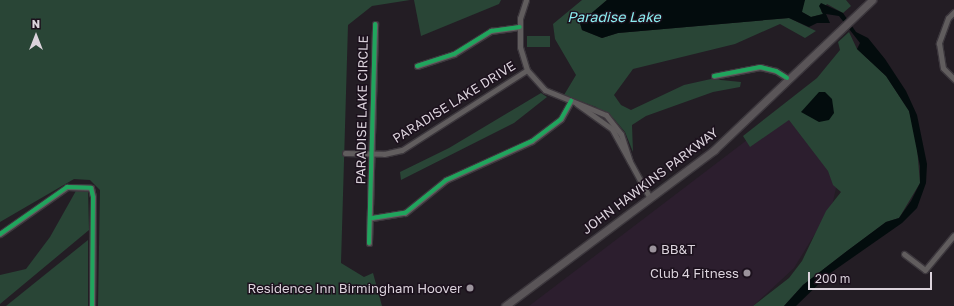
<!DOCTYPE html>
<style>
body{margin:0}
#map{position:relative;width:954px;height:306px;overflow:hidden;background:#231d24;font-family:"Golos Text",sans-serif}
div>[style]{position:absolute}
[style*='--x']{left:calc(var(--x)*1px);top:calc(var(--y)*1px);width:calc(var(--w)*1px);rotate:calc(var(--a)*1deg)}
.built>*{inset:0;background:#2c1e2e}
.green>*{inset:0;background:#294536;transform-origin:0 0}
.water>*{inset:0;background:#030c0d}
.roads{filter:drop-shadow(1px 0 #3c373d) drop-shadow(-1px 0 #3c373d) drop-shadow(0 1px #3c373d) drop-shadow(0 -1px #3c373d)}
.minor>*{height:5px;margin:-2.5px;padding:0 2.5px;transform-origin:2.5px;border-radius:2.5px;background:#615d5e}
.secondary>*{height:7px;margin:-3.5px;padding:0 3.5px;transform-origin:3.5px;border-radius:3.5px;background:#5a5558}
.cycleway>*{height:4px;margin:-2px;padding:0 2px;transform-origin:2px;border-radius:2px;background:#20a55d}
.dots>*{width:11px;height:11px;translate:-50% -50%;box-sizing:border-box;border:2px solid #1c111d;border-radius:50%}
span{translate:-50% -50%;white-space:nowrap;text-align:center;line-height:1.15;-webkit-text-stroke:3px #1c111d;paint-order:stroke}
.street-label{font-size:13px;color:#dbd3dc}
.poi-label{font-size:13px;color:#dbd3dc}
.left{translate:0 -50%;text-align:left}
.right{translate:-100% -50%;text-align:right}
.water-label{font-size:14px;color:#8beef1;font-style:italic}
.north{position:absolute;left:16px;top:16px;width:40px;height:40px;-webkit-text-stroke:3px #1c111d;paint-order:stroke;rotate:0deg;font-size:11px;font-weight:700;line-height:16px;text-align:center;color:#dbd3dc}
.north::after{content:'';display:block;margin:auto;width:14px;height:18px;background:#dbd3dc;clip-path:polygon(50% 0,100% 100%,50% 72%,0 100%)}
.scale{position:absolute;left:808px;top:272px;width:124px;height:18px;box-sizing:border-box;border:2px solid #dbd3dc;border-top:0;padding-left:5px;font-size:12px;line-height:14px;white-space:nowrap;color:#dbd3dc;-webkit-text-stroke:3px #1c111d;paint-order:stroke}
</style>
<div id="map">
<div class="built">
<i style="clip-path:polygon(793px 105px,838px 179px,832px 206px,794px 268px,753px 306px,529px 306px)"></i>
</div>
<div class="green">
<i style="clip-path:polygon(0 0,410px 0,372px 6px,348px 25px,341px 263px,364px 277px,373px 273px,382px 306px,98px 306px,100px 190px,90px 180px,74px 179px,0 222px)"></i>
<i style="clip-path:polygon(414px 0,501px 0,499px 4px,421px 36px)"></i>
<i style="clip-path:polygon(582px 0,607px 0,580px 23px,582px 30px,602px 38px,618px 33px,789px 18px,816px 31px,805px 38px,780px 24px,735px 44px,633px 69px,614px 95px,621px 105px,631px 110px,684px 85px,711px 79px,741px 82px,740px 87px,713px 92px,646px 116px,632px 125px,633px 152px,625px 132px,614px 119px,596px 107px,564px 95px,576px 75px,555px 39px,553px 24px)"></i>
<i style="clip-path:polygon(805px 0,846px 0,851px 6px,843px 13px,827px 4px,821px 11px,823px 14px,811px 17px,802px 12px,801px 6px)"></i>
<i style="clip-path:polygon(849px 32px,857px 49px,886px 76px,909px 111px,916px 135px,920px 183px,899px 218px,886px 222px,847px 251px,803px 285px,784px 306px,753px 306px,789px 278px,802px 261px,826px 211px,841px 192px,833px 185px,828px 171px,789px 120px,750px 147px,743px 136px,817px 78px,840px 50px,838px 42px)"></i>
<i style="left:527px;top:36px;width:23px;height:11px"></i>
<i style="clip-path:polygon(541px 93px,547px 97px,514px 123px,401px 180px,400px 172px,449px 148px)"></i>
<i style="clip-path:polygon(77px 189px,88px 189px,89px 230px,0 304px,0 275px,26px 269px,50px 237px)"></i>
<i style="clip-path:polygon(88px 240px,88px 306px,6px 306px)"></i>
</div>
<div class="water">
<i style="clip-path:polygon(607px 0,805px 0,802px 12px,811px 17px,823px 14px,819px 6px,821px 3px,843px 13px,856px 32px,868px 38px,885px 59px,906px 91px,917px 115px,927px 164px,926px 183px,917px 208px,902px 223px,829px 274px,796px 306px,784px 306px,803px 285px,847px 251px,886px 222px,899px 218px,911px 201px,920px 183px,920px 166px,909px 111px,886px 76px,857px 49px,860px 43px,839px 16px,826px 14px,830px 23px,817px 23px,809px 27px,789px 18px,618px 33px,602px 38px,582px 30px,580px 23px)"></i>
<i style="clip-path:polygon(819px 92px,825px 92px,832px 99px,834px 113px,829px 120px,819px 122px,801px 112px)"></i>
</div>
<div class="roads">
<div class="minor">
<i style="--x:526;--y:0;--w:19;--a:108"></i>
<i style="--x:520;--y:18;--w:29;--a:90"></i>
<i style="--x:520;--y:47;--w:24;--a:73"></i>
<i style="--x:527;--y:70;--w:27;--a:48"></i>
<i style="--x:545;--y:90;--w:66;--a:22.3"></i>
<i style="--x:606;--y:115;--w:24;--a:52"></i>
<i style="--x:621;--y:134;--w:29;--a:72"></i>
<i style="--x:954;--y:12;--w:8;--a:135"></i>
<i style="--x:948;--y:18;--w:27;--a:110"></i>
<i style="--x:939;--y:43;--w:25;--a:81"></i>
<i style="--x:943;--y:68;--w:16;--a:45"></i>
<i style="--x:417;--y:66;--w:39;--a:-18"></i>
<i style="--x:454;--y:54;--w:44;--a:-31.9"></i>
<i style="--x:491;--y:31;--w:29;--a:-8"></i>
<i style="--x:714;--y:76;--w:47;--a:-11.1"></i>
<i style="--x:760;--y:67;--w:16;--a:14"></i>
<i style="--x:776;--y:71;--w:13;--a:32"></i>
<i style="--x:577;--y:104;--w:43;--a:35.5"></i>
<i style="--x:612;--y:129;--w:79;--a:61.2"></i>
<i style="--x:345;--y:153;--w:39;--a:1"></i>
<i style="--x:384;--y:154;--w:18;--a:-13"></i>
<i style="--x:402;--y:150;--w:148;--a:-32.6"></i>
<i style="--x:372;--y:218;--w:33;--a:-9"></i>
<i style="--x:405;--y:213;--w:53;--a:-38.8"></i>
<i style="--x:446;--y:180;--w:94;--a:-24.4"></i>
<i style="--x:532;--y:141;--w:36;--a:-37"></i>
<i style="--x:561;--y:119;--w:21;--a:-61"></i>
<i style="--x:0;--y:234;--w:82;--a:-35"></i>
<i style="--x:67;--y:187;--w:24;--a:2"></i>
<i style="--x:91;--y:188;--w:9;--a:77"></i>
<i style="--x:93;--y:197;--w:109;--a:90.5"></i>
<i style="--x:369;--y:243;--w:219;--a:-88.4"></i>
<i style="--x:904;--y:254;--w:26;--a:37"></i>
<i style="--x:925;--y:270;--w:45;--a:-50.4"></i>
</div>
<div class="secondary">
<i style="--x:505;--y:306;--w:261;--a:-36.7"></i>
<i style="--x:714;--y:150;--w:218;--a:-43.5"></i>
</div>
</div>
<div class="cycleway">
<i style="--x:417;--y:66;--w:39;--a:-18"></i>
<i style="--x:454;--y:54;--w:44;--a:-31.9"></i>
<i style="--x:491;--y:31;--w:29;--a:-8"></i>
<i style="--x:714;--y:76;--w:47;--a:-11.1"></i>
<i style="--x:760;--y:67;--w:16;--a:14"></i>
<i style="--x:776;--y:71;--w:13;--a:32"></i>
<i style="--x:372;--y:218;--w:33;--a:-9"></i>
<i style="--x:405;--y:213;--w:53;--a:-38.8"></i>
<i style="--x:446;--y:180;--w:94;--a:-24.4"></i>
<i style="--x:532;--y:141;--w:36;--a:-37"></i>
<i style="--x:561;--y:119;--w:21;--a:-61"></i>
<i style="--x:0;--y:234;--w:82;--a:-35"></i>
<i style="--x:67;--y:187;--w:24;--a:2"></i>
<i style="--x:91;--y:188;--w:9;--a:77"></i>
<i style="--x:93;--y:197;--w:109;--a:90.5"></i>
<i style="--x:369;--y:243;--w:219;--a:-88.4"></i>
</div>
<div class="dots">
<i style="left:653px;top:249px;background:#9b939c"></i>
<i style="left:747px;top:273px;background:#9b939c"></i>
<i style="left:470px;top:288px;background:#9b939c"></i>
</div>
<div class="street-label">
<span style="left:454px;top:102px;rotate:-32deg">PARADISE LAKE DRIVE</span>
<span style="left:362px;top:110px;rotate:-89deg">PARADISE LAKE CIRCLE</span>
<span style="left:650px;top:181px;rotate:-37deg">JOHN HAWKINS PARKWAY</span>
</div>
<div class="poi-label">
<span class="left" style="left:661px;top:249px">BB&amp;T</span>
<span class="right" style="left:739px;top:273px">Club 4 Fitness</span>
<span class="right" style="left:462px;top:288px">Residence Inn Birmingham Hoover</span>
</div>
<div class="water-label">
<span style="left:614px;top:17px">Paradise Lake</span>
</div>
<div class="north">N</div>
<div class="scale">200 m</div>
</div>
